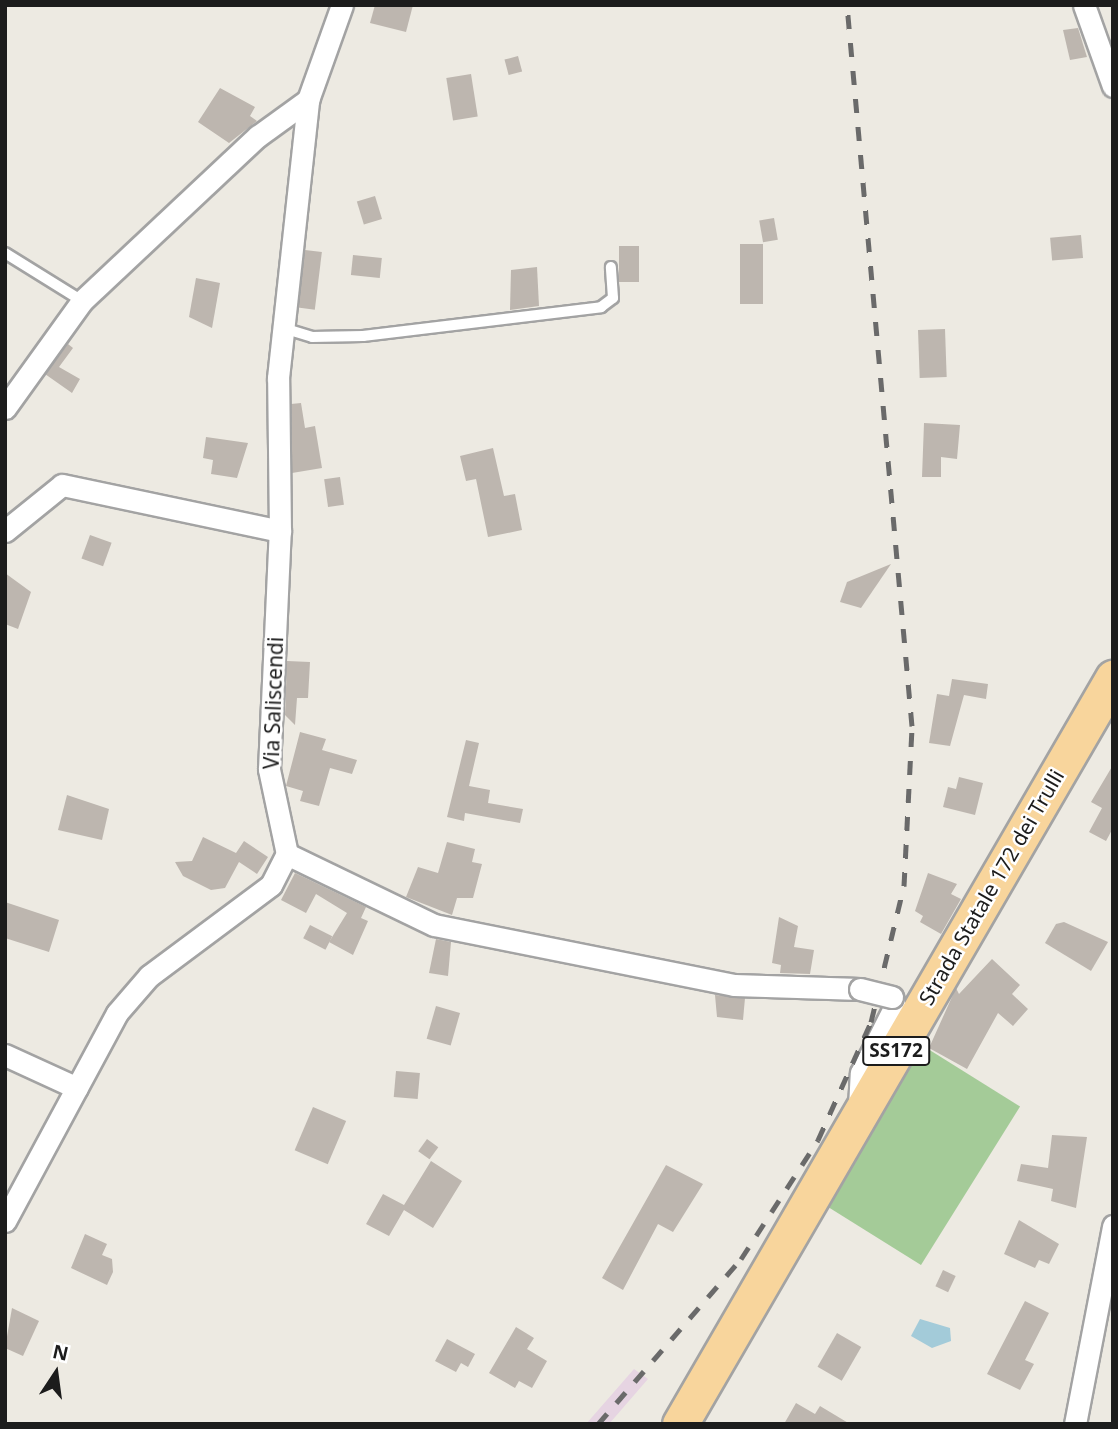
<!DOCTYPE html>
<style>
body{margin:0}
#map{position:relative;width:1118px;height:1429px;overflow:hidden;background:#edeae2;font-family:"Noto Sans",sans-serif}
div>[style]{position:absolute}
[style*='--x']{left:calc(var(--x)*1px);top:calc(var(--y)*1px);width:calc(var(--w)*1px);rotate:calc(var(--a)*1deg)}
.industrial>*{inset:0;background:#e6d4e2}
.forest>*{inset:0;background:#a4cb98;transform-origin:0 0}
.water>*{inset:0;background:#a3cbd9}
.building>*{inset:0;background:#bdb6af;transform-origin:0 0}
.roads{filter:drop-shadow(2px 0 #a3a3a3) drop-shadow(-2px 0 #a3a3a3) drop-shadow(0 2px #a3a3a3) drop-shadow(0 -2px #a3a3a3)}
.service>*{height:10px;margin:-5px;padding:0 5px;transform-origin:5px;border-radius:5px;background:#fff}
.minor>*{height:21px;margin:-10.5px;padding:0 10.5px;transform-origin:10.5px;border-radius:10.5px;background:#fff}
.primary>*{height:35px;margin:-17.5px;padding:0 17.5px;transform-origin:17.5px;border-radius:17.5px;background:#f8d59c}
.rail>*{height:5px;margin-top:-2.5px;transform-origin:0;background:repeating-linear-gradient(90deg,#6a6a6a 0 14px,transparent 0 28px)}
.bridges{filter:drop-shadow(2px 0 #a3a3a3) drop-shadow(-2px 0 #a3a3a3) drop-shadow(0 2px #a3a3a3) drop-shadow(0 -2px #a3a3a3)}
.minor-bridge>*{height:21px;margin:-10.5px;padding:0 10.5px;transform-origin:10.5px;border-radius:10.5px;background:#fff}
span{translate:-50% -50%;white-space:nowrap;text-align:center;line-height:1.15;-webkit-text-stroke:5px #fff;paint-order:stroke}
.shield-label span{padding:2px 5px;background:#fff;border:2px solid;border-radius:5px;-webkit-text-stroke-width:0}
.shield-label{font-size:19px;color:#1c1c1c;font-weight:700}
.street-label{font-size:21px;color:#1c1c1c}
.frame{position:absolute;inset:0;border:7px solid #1c1c1c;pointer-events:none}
.north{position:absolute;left:21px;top:1338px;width:70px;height:70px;-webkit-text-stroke:5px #fff;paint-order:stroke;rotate:13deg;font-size:19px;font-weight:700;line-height:28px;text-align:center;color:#1c1c1c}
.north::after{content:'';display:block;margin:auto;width:24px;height:32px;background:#1c1c1c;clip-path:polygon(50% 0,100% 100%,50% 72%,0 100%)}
</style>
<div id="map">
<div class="industrial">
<i style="clip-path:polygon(634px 1369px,648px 1379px,609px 1424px,586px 1424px)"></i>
</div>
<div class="forest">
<i style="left:920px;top:1044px;width:118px;height:187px;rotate:32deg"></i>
</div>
<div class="water">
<i style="clip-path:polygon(920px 1319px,950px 1328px,951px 1341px,932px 1348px,911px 1336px)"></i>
</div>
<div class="building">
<i style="clip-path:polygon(375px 5px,413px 5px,406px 32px,370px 23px)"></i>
<i style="clip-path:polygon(1078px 28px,1087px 57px,1070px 60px,1063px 30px)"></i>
<i style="left:518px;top:56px;width:16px;height:14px;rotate:75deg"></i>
<i style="left:471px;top:74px;width:43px;height:25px;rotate:81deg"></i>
<i style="clip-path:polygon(220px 88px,255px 107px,250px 116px,257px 121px,229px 143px,198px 122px)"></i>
<i style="left:375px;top:196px;width:24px;height:19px;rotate:73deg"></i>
<i style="left:774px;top:218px;width:22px;height:15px;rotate:80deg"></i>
<i style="left:1081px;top:235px;width:23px;height:31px;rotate:85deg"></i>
<i style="left:740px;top:244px;width:23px;height:60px"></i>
<i style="left:619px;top:246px;width:20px;height:36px"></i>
<i style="left:305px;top:250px;width:17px;height:58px;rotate:7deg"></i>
<i style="left:353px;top:255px;width:29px;height:20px;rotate:6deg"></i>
<i style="clip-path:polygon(537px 267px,539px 306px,510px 310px,511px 270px)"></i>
<i style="clip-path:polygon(196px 278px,220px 283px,212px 328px,189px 317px)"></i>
<i style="left:945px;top:329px;width:48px;height:27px;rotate:88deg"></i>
<i style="clip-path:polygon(68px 344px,73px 348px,59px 367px,80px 379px,72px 393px,45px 374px)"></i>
<i style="clip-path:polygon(301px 403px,305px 428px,315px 426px,322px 468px,292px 473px,291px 404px)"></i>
<i style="clip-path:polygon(924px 423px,960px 425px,957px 459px,941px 457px,941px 477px,922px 477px)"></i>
<i style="clip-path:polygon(206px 437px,248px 443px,237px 478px,211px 474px,213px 460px,203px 458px)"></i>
<i style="clip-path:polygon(493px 448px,504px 496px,515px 494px,522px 530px,488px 537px,476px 479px,466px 481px,460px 456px)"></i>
<i style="left:340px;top:477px;width:28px;height:16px;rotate:82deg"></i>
<i style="left:90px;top:535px;width:23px;height:25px;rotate:20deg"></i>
<i style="clip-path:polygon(891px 564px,861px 608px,840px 602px,847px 582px)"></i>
<i style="clip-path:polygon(5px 573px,31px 592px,18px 629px,5px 624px)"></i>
<i style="clip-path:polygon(287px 661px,310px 662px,308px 698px,297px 698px,295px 725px,285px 715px)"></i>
<i style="clip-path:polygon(952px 679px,988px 684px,986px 699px,964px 695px,950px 746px,929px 743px,937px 694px,949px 696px)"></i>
<i style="clip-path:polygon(300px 732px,326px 739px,322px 750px,357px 760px,352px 774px,330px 768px,319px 806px,300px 801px,303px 791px,286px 786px)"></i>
<i style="clip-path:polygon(466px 740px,479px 743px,469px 786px,490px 790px,488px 803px,523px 809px,520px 823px,465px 813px,464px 821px,447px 817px)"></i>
<i style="clip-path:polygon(1113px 765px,1113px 828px,1106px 841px,1089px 832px,1102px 808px,1091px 802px)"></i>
<i style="clip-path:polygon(959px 777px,983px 783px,975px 815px,943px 807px,948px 787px,956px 789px)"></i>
<i style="clip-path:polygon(67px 795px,109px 809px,102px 840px,58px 830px)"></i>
<i style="clip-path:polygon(203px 837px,236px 853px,244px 841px,268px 857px,257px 874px,239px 862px,225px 888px,211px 890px,183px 876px,175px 862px,192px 861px)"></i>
<i style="clip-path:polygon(447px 842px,475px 849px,472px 862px,482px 864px,473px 898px,457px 898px,452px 915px,406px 897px,418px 867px,438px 873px)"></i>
<i style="clip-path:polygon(295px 873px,366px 907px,361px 918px,368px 921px,353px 955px,329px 942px,347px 913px,316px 894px,306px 913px,281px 900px)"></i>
<i style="clip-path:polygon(928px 873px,957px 884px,951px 894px,961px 899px,941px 934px,920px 922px,923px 916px,915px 911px)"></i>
<i style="clip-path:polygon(5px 902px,59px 920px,49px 952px,5px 938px)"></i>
<i style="clip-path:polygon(779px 917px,798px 926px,794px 947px,814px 950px,810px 974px,780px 973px,781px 965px,772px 963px)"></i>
<i style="clip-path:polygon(1064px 922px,1108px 942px,1091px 971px,1045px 943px,1056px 924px)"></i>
<i style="left:310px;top:925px;width:25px;height:15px;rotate:27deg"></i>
<i style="clip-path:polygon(436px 939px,451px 942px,448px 976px,429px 973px)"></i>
<i style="clip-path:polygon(992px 959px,1020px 985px,1012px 994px,1028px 1009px,1013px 1026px,998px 1013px,967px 1069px,929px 1048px,956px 988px,959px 994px)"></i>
<i style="clip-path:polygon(715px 995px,745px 998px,743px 1020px,717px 1017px)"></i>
<i style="left:436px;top:1006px;width:25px;height:34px;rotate:16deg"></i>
<i style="left:396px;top:1071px;width:24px;height:26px;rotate:5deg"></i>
<i style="left:313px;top:1107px;width:36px;height:47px;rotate:23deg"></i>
<i style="clip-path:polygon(1052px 1135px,1087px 1137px,1076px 1208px,1051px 1201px,1053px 1189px,1017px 1181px,1021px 1164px,1048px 1168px)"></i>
<i style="left:427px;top:1139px;width:14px;height:15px;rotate:36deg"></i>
<i style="clip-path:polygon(431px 1161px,462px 1181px,433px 1228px,404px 1210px,389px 1236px,366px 1224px,383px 1194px,404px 1205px)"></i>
<i style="clip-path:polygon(666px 1165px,703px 1184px,673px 1232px,658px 1224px,623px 1290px,602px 1278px)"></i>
<i style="clip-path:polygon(1019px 1220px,1059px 1244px,1049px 1264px,1039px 1260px,1035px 1268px,1004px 1254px)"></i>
<i style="clip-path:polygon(85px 1234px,107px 1244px,102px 1255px,112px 1259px,113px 1272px,107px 1285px,71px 1268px)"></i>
<i style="left:943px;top:1270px;width:14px;height:18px;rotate:25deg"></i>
<i style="clip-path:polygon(1025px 1301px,1049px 1313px,1025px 1360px,1034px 1364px,1020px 1390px,987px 1374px)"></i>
<i style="clip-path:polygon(12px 1308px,39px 1321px,23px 1356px,5px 1348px)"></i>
<i style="clip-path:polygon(516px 1327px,534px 1338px,527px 1349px,547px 1361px,532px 1388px,519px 1381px,515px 1388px,489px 1373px)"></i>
<i style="left:837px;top:1333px;width:28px;height:39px;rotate:30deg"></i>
<i style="clip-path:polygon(447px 1339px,475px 1354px,468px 1367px,461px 1363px,456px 1372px,435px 1361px)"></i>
<i style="clip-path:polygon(796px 1403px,815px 1414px,820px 1406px,850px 1424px,784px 1424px)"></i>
</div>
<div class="roads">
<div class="service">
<i style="--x:5;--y:253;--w:91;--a:31.9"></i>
<i style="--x:283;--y:328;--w:30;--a:17"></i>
<i style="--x:312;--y:337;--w:51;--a:-1.1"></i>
<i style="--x:363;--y:336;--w:240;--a:-6.9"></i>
<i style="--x:601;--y:307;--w:15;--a:-37"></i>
<i style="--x:613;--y:298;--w:31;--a:-94"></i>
</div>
<div class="minor">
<i style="--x:1084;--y:5;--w:86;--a:70.3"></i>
<i style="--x:5;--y:408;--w:132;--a:-54.3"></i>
<i style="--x:82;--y:301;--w:241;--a:-43.2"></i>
<i style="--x:258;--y:136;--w:62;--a:-35.8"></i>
<i style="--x:5;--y:531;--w:73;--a:-38.9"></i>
<i style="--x:62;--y:485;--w:223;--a:11.9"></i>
<i style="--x:287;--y:854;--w:87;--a:-102"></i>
<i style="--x:269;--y:769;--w:238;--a:-87.4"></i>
<i style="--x:280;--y:531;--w:153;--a:-90.7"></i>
<i style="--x:278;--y:378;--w:280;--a:-83.8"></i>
<i style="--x:308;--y:100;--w:101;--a:-70.3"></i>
<i style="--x:287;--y:854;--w:163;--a:25.8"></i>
<i style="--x:434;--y:925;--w:306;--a:11.3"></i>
<i style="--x:734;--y:985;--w:126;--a:1.8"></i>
<i style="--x:5;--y:1055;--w:79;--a:24.6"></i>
<i style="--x:859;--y:1107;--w:34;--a:-87"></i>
<i style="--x:861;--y:1073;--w:75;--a:-63.1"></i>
<i style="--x:895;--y:1006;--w:9;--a:-108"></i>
<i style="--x:5;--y:1221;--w:236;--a:-61.7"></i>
<i style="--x:117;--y:1013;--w:49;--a:-49.1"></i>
<i style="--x:149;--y:976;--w:152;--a:-36.7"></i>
<i style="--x:271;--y:885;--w:35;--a:-63"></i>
<i style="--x:1075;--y:1424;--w:202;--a:-79.1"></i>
</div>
<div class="primary">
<i style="--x:680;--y:1424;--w:863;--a:-59.87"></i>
</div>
</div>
<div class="rail">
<i style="--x:598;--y:1424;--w:218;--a:-49.1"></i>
<i style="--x:741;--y:1259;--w:142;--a:-57.1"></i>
<i style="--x:818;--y:1140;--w:129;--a:-65.8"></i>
<i style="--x:871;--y:1022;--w:140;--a:-76.4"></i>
<i style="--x:904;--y:886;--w:160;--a:-87.1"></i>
<i style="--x:912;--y:726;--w:724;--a:-95.15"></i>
</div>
<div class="bridges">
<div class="minor-bridge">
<i style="--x:860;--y:989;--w:33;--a:14"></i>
</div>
</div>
<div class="shield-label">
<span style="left:896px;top:1051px">SS172</span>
</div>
<div class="street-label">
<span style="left:273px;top:703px;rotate:-88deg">Via Saliscendi</span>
<span style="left:991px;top:887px;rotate:-60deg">Strada Statale 172 dei Trulli</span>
</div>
<div class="frame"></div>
<div class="north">N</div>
</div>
